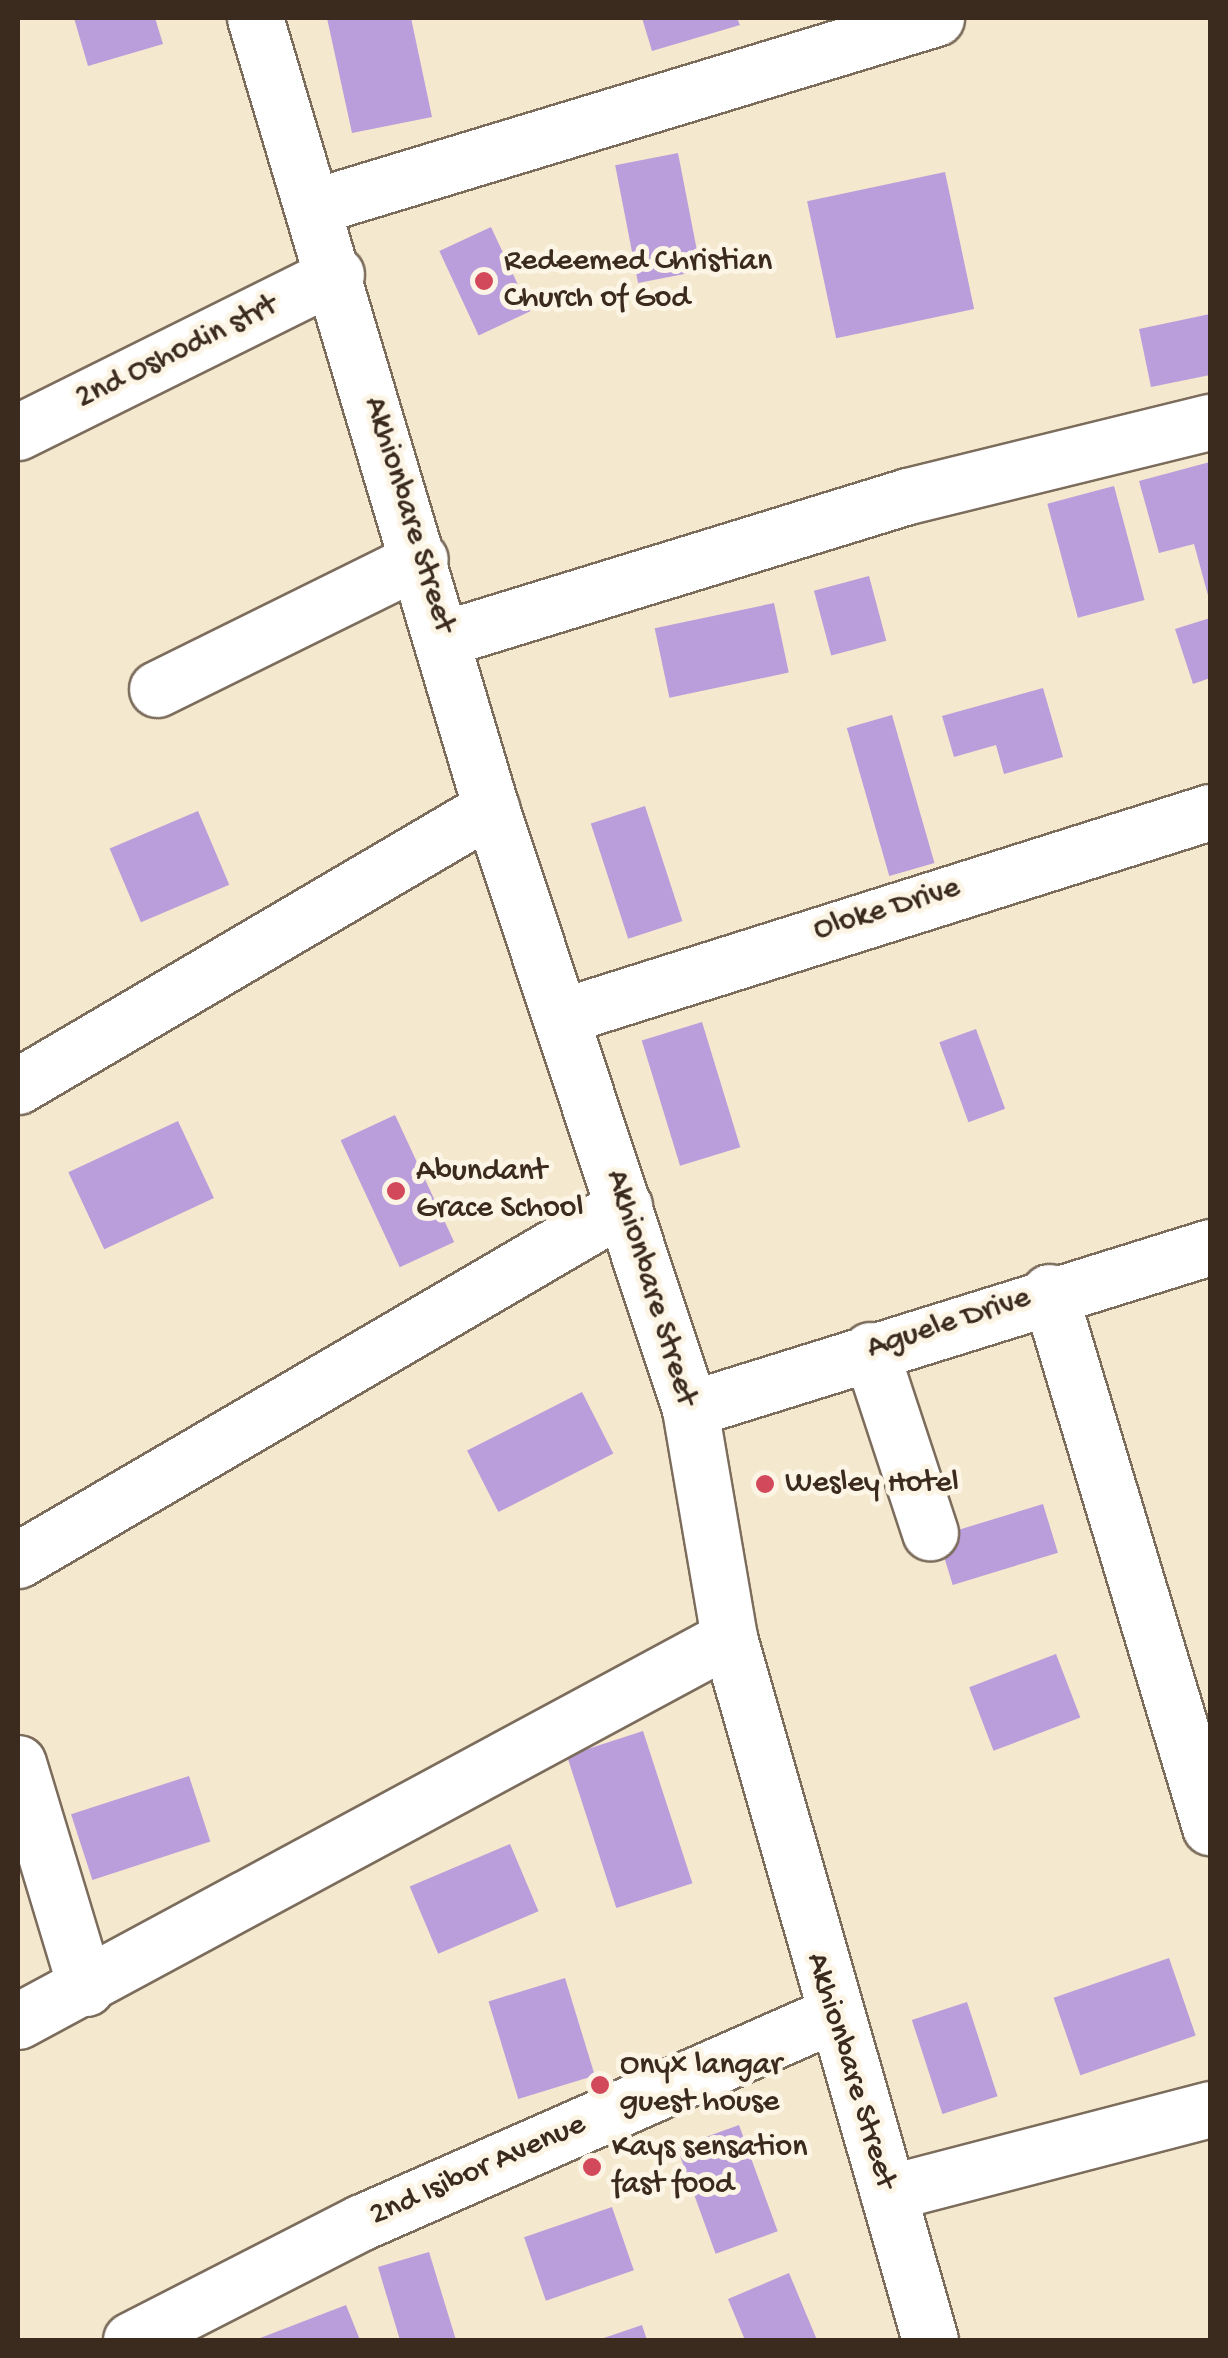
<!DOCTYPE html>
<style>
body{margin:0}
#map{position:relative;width:1228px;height:2358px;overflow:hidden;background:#f4e8ce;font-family:"Gochi Hand",sans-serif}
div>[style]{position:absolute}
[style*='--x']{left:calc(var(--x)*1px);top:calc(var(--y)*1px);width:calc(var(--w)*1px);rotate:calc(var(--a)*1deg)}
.building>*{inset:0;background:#ba9ddb;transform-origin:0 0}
.roads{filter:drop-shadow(2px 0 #7c6c5c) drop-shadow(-2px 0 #7c6c5c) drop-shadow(0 2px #7c6c5c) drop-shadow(0 -2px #7c6c5c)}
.minor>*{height:55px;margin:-27.5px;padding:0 27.5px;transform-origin:27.5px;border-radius:27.5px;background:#fff}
.dots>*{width:28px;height:28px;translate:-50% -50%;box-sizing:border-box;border:5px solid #fcf5e5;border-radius:50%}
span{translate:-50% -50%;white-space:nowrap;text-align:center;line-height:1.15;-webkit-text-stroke:10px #fcf5e5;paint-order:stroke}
.poi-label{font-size:32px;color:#3b2a1e}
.left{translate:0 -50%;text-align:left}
.street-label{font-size:32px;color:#3b2a1e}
.frame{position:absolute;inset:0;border:20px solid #3b2a1e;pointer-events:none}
</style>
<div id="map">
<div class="building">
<i style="clip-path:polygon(74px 18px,155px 18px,163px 44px,88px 66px)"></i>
<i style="clip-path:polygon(327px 18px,411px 18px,432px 117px,352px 133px)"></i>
<i style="clip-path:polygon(642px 18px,737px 18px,740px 25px,652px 51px)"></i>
<i style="left:678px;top:153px;width:120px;height:64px;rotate:79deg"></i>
<i style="left:945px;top:172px;width:140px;height:141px;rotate:78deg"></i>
<i style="left:491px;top:227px;width:93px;height:57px;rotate:65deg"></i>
<i style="clip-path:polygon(1210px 314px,1210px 375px,1151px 387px,1139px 329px)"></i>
<i style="clip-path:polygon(1210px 462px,1210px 599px,1209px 599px,1194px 544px,1159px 553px,1139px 481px)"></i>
<i style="left:1114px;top:486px;width:118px;height:69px;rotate:75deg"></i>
<i style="left:869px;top:576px;width:67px;height:57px;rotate:75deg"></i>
<i style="left:774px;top:603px;width:71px;height:122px;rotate:78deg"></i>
<i style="clip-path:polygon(1210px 618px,1210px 678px,1193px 684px,1175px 629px)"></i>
<i style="clip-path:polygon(1043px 688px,1063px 757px,1004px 774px,996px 745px,954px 757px,942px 716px)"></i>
<i style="left:892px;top:715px;width:154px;height:47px;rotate:74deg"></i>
<i style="left:645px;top:806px;width:121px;height:57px;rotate:72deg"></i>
<i style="left:198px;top:811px;width:80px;height:96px;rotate:67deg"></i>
<i style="left:702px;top:1022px;width:131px;height:63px;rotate:73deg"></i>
<i style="left:976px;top:1029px;width:85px;height:39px;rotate:70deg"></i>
<i style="left:395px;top:1115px;width:140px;height:60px;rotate:65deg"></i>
<i style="left:178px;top:1121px;width:85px;height:121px;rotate:65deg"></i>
<i style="left:582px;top:1392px;width:69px;height:129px;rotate:63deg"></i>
<i style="left:1043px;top:1504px;width:51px;height:110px;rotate:73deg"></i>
<i style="left:1056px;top:1654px;width:68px;height:93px;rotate:69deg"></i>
<i style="left:643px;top:1731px;width:160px;height:80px;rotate:72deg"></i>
<i style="left:189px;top:1776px;width:69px;height:124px;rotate:72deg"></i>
<i style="left:510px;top:1844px;width:73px;height:109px;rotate:67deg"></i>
<i style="left:1169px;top:1958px;width:82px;height:122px;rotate:71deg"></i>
<i style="left:565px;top:1978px;width:102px;height:80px;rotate:73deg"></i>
<i style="left:967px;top:2002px;width:99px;height:58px;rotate:72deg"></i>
<i style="left:739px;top:2125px;width:113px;height:66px;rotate:70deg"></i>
<i style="left:612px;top:2207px;width:67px;height:93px;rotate:71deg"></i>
<i style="clip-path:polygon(429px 2252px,456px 2340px,400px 2340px,378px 2267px)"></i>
<i style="clip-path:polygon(789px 2273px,817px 2340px,745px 2340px,728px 2299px)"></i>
<i style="clip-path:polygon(346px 2305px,360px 2340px,255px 2340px)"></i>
<i style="clip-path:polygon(642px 2325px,647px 2340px,598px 2340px)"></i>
</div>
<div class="roads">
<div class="minor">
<i style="--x:255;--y:18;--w:824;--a:73.37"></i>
<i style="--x:491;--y:808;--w:633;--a:71.68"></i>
<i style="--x:690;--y:1409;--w:232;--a:80.3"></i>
<i style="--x:729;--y:1638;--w:730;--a:74.02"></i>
<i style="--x:316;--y:206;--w:648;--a:-16.87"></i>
<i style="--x:18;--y:432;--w:355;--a:-26.4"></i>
<i style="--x:446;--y:638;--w:483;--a:-17.1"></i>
<i style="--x:908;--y:496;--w:311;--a:-13.8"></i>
<i style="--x:157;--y:689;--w:293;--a:-26.3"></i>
<i style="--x:566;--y:1015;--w:675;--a:-17.5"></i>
<i style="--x:18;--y:1086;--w:549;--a:-30.44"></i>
<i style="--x:1049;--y:1292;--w:559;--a:73.25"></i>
<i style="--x:870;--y:1350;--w:192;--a:71.8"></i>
<i style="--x:690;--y:1409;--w:545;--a:-17.3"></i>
<i style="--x:18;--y:1560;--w:702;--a:-30.29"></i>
<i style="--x:18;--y:1763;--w:235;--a:73.2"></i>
<i style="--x:18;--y:2021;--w:808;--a:-28.31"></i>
<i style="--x:888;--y:2193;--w:333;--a:-14.6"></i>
<i style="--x:131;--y:2340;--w:259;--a:-27.1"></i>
<i style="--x:362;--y:2222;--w:514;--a:-23.77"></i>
</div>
</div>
<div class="dots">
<i style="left:484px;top:281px;background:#d1495b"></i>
<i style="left:396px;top:1191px;background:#d1495b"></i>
<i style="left:765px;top:1484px;background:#d1495b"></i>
<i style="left:600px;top:2085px;background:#d1495b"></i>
<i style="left:592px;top:2167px;background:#d1495b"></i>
</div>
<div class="poi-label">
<span class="left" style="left:504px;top:281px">Redeemed Christian<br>Church of God</span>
<span class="left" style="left:416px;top:1191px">Abundant<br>Grace School</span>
<span class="left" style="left:785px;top:1484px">Wesley Hotel</span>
<span class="left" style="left:620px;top:2085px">Onyx langar<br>guest house</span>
<span class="left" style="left:612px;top:2167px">Kays sensation<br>fast food</span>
</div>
<div class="street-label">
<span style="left:177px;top:353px;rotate:-26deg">2nd Oshodin strt</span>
<span style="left:408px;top:515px;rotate:73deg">Akhionbare Street</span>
<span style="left:887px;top:910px;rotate:-17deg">Oloke Drive</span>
<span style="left:650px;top:1288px;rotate:73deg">Akhionbare Street</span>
<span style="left:949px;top:1324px;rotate:-18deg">Aguele Drive</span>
<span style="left:850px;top:2071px;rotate:73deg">Akhionbare Street</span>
<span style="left:478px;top:2171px;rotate:-24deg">2nd Isibor Avenue</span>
</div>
<div class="frame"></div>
</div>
